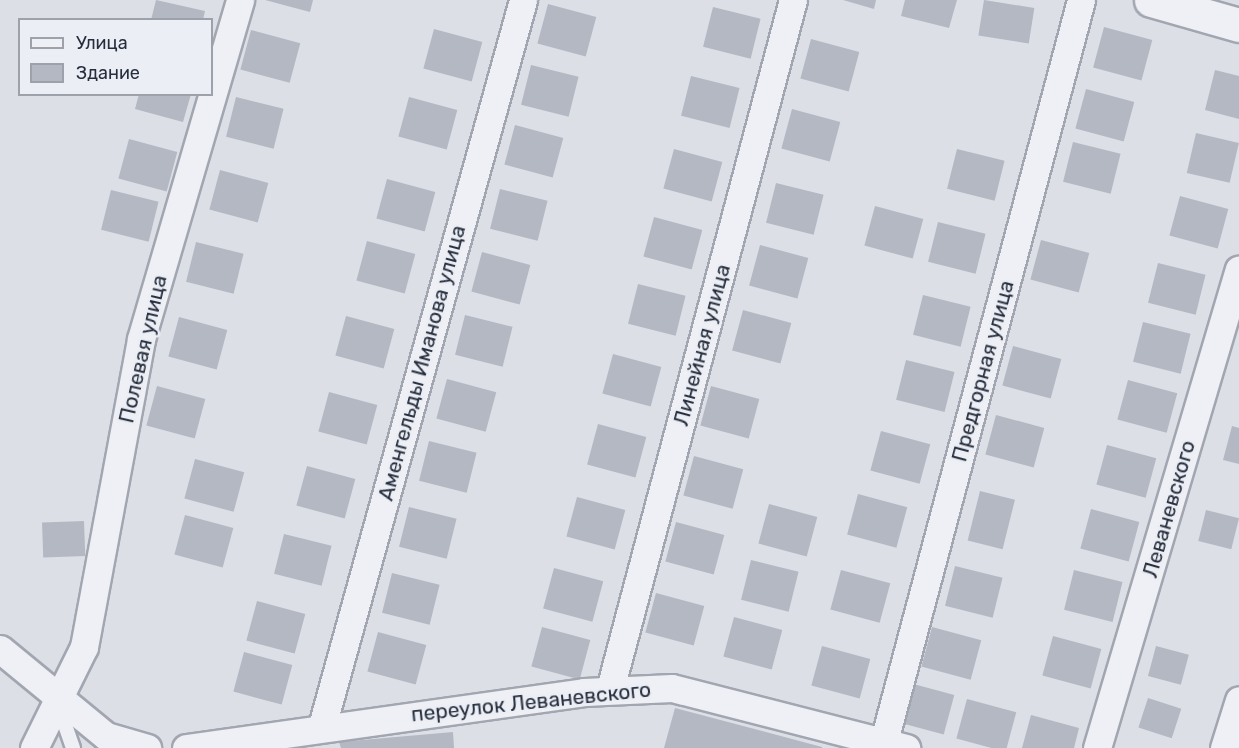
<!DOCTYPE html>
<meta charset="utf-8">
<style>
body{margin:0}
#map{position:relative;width:1239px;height:748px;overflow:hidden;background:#dcdfe6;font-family:Rubik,sans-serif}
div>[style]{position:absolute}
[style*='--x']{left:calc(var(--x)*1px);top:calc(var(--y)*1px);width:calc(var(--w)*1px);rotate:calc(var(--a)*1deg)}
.building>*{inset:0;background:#b3b8c3;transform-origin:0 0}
.roads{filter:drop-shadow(2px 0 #a2a6b0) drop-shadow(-2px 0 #a2a6b0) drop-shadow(0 2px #a2a6b0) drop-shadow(0 -2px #a2a6b0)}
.service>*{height:14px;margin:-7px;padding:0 7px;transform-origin:7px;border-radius:7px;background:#eff0f5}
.minor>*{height:27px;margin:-13.5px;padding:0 13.5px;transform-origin:13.5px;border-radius:13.5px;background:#eff0f5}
.tertiary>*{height:33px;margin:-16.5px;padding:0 16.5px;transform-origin:16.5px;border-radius:16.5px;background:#eff0f5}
span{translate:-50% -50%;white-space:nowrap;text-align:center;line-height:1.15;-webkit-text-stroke:5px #ebeef4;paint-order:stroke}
.street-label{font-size:21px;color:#262d3c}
.legend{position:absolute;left:18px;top:18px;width:195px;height:78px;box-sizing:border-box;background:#ebeef4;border:2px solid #9ca1aa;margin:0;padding:8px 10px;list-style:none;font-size:18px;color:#262d3c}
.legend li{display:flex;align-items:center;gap:12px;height:30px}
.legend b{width:30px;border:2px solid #9ca1aa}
</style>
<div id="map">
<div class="building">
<i style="clip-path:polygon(156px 0,205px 11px,203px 20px,151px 20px)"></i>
<i style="clip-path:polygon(265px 0,313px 0,310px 12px)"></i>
<i style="clip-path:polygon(843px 0,876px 0,874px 9px)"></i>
<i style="clip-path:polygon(905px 0,957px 0,949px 28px,901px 16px)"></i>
<i style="left:984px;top:0;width:51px;height:36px;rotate:9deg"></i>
<i style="left:548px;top:4px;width:50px;height:41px;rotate:15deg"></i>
<i style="left:713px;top:7px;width:49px;height:41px;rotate:14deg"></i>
<i style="left:1104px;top:27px;width:50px;height:42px;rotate:15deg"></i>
<i style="left:434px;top:29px;width:50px;height:41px;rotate:15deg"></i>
<i style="left:251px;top:30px;width:51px;height:41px;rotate:15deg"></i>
<i style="left:811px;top:39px;width:50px;height:41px;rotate:15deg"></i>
<i style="left:531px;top:65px;width:49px;height:41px;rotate:14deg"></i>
<i style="clip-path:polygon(1215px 70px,1239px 76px,1239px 119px,1205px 110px)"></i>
<i style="left:691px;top:76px;width:50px;height:41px;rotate:14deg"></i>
<i style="left:1086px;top:89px;width:50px;height:41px;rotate:15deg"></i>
<i style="clip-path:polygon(139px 94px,191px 94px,183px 122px,135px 109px)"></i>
<i style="left:236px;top:97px;width:49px;height:41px;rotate:14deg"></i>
<i style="left:409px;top:97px;width:50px;height:41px;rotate:15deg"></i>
<i style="left:792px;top:109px;width:50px;height:41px;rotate:15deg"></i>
<i style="left:515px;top:125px;width:50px;height:41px;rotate:15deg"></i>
<i style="left:1196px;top:133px;width:44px;height:41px;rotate:13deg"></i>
<i style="left:129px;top:139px;width:50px;height:41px;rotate:15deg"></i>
<i style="left:1073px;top:142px;width:49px;height:41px;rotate:14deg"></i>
<i style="left:674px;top:149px;width:50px;height:41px;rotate:15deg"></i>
<i style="left:957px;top:149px;width:49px;height:41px;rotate:14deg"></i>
<i style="left:220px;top:170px;width:50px;height:41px;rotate:15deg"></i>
<i style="left:387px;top:179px;width:50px;height:41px;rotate:15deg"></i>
<i style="left:776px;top:183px;width:49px;height:41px;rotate:14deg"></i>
<i style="left:500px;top:189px;width:49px;height:41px;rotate:14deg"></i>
<i style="left:111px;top:190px;width:49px;height:41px;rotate:14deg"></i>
<i style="left:1180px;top:196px;width:50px;height:41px;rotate:15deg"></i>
<i style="left:875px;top:206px;width:50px;height:41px;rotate:15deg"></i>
<i style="left:654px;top:217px;width:50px;height:41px;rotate:15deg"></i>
<i style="left:938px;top:222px;width:49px;height:41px;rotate:14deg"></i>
<i style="left:1041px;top:240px;width:50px;height:41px;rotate:15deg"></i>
<i style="left:367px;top:241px;width:50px;height:41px;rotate:15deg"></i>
<i style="left:196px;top:242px;width:49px;height:41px;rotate:14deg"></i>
<i style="left:760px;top:245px;width:50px;height:42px;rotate:15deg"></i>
<i style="left:482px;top:252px;width:50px;height:41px;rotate:15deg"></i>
<i style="left:1158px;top:263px;width:49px;height:41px;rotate:14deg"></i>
<i style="left:638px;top:284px;width:49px;height:41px;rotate:14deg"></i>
<i style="left:923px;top:295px;width:49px;height:41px;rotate:14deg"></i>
<i style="left:743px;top:310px;width:50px;height:42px;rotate:15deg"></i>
<i style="left:465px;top:315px;width:49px;height:41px;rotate:14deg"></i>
<i style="left:346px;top:316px;width:50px;height:41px;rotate:15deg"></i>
<i style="left:179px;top:317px;width:50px;height:41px;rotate:15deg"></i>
<i style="left:1143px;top:322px;width:49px;height:41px;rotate:14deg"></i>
<i style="left:1013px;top:346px;width:50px;height:41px;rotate:15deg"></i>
<i style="left:613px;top:354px;width:50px;height:41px;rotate:15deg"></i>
<i style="left:906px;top:360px;width:50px;height:41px;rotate:14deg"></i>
<i style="left:447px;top:379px;width:51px;height:41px;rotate:15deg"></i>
<i style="left:1128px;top:380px;width:51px;height:41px;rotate:15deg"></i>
<i style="left:157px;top:386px;width:50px;height:41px;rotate:15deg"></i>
<i style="left:711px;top:386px;width:50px;height:41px;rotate:15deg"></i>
<i style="left:329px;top:392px;width:50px;height:41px;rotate:15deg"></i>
<i style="left:996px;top:415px;width:50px;height:41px;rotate:15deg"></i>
<i style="left:598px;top:424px;width:50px;height:42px;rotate:15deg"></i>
<i style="clip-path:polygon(1232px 426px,1239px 428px,1239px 464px,1223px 460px)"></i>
<i style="left:881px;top:431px;width:51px;height:41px;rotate:15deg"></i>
<i style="left:429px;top:441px;width:49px;height:41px;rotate:14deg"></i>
<i style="left:1107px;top:445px;width:51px;height:41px;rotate:15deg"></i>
<i style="left:694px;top:456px;width:51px;height:41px;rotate:15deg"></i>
<i style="left:195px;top:459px;width:51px;height:41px;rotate:15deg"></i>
<i style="left:307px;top:466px;width:50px;height:41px;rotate:15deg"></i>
<i style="left:980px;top:491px;width:36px;height:51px;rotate:14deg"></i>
<i style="left:858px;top:494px;width:51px;height:42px;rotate:15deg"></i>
<i style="left:577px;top:497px;width:50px;height:41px;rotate:15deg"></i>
<i style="left:769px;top:504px;width:50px;height:41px;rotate:15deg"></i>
<i style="left:409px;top:507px;width:49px;height:41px;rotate:14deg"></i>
<i style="left:1091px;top:509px;width:50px;height:41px;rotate:15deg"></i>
<i style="left:1206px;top:510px;width:34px;height:32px;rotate:14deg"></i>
<i style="left:185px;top:515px;width:50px;height:41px;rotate:15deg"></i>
<i style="left:84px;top:521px;width:35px;height:42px;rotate:88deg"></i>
<i style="left:676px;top:522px;width:50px;height:41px;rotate:15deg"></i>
<i style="left:284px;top:534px;width:49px;height:41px;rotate:14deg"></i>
<i style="left:751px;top:560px;width:49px;height:41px;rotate:14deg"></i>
<i style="left:955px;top:566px;width:49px;height:41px;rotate:14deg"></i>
<i style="left:554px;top:568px;width:51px;height:42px;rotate:15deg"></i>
<i style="left:841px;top:570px;width:51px;height:41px;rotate:15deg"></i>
<i style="left:1074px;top:570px;width:50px;height:41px;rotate:14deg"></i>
<i style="left:392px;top:573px;width:49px;height:41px;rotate:14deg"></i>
<i style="left:656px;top:593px;width:50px;height:41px;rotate:15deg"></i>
<i style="left:257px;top:601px;width:50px;height:41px;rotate:15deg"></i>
<i style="left:734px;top:617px;width:50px;height:41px;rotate:15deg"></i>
<i style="left:542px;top:627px;width:50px;height:41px;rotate:15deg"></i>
<i style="left:932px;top:627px;width:51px;height:41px;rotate:15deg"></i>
<i style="left:378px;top:632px;width:50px;height:41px;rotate:15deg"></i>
<i style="left:1053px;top:636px;width:50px;height:41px;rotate:15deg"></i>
<i style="left:822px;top:646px;width:50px;height:41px;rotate:15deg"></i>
<i style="left:1156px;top:646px;width:34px;height:31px;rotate:15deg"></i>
<i style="left:244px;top:652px;width:50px;height:41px;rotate:15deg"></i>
<i style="left:906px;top:682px;width:50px;height:41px;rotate:15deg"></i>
<i style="left:1148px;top:698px;width:35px;height:31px;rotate:18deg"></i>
<i style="left:967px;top:699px;width:51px;height:41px;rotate:15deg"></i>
<i style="clip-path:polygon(675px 708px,822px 747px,822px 748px,664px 748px)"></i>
<i style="clip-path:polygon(1031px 715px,1079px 728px,1074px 748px,1022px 748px)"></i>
<i style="clip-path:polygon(453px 732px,454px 748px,341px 748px,339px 742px)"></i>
</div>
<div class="roads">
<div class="service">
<i style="--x:57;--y:702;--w:49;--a:70.8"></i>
</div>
<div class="minor">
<i style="--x:0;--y:649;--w:137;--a:39.4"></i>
<i style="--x:106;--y:736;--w:43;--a:16.3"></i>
<i style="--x:610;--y:689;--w:713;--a:-75.13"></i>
<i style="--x:322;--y:726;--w:753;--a:-74.52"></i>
<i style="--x:884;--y:741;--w:767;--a:-75.11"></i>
<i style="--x:34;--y:748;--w:113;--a:-63.7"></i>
<i style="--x:84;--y:647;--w:313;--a:-79.5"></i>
<i style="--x:141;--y:339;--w:353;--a:-73.7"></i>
<i style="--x:186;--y:748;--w:402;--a:-8"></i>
<i style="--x:584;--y:692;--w:88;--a:-2.6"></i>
<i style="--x:672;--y:688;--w:242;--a:14.4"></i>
<i style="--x:1097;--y:748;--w:499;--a:-73.5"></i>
<i style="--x:1224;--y:748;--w:50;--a:-72.6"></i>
</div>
<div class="tertiary">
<i style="--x:1151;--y:0;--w:91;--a:15.9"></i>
</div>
</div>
<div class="street-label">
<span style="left:702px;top:345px;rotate:-75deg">Линейная улица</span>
<span style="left:143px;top:349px;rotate:-77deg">Полевая улица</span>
<span style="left:422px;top:363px;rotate:-75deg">Аменгельды Иманова улица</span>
<span style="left:983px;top:371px;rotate:-75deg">Предгорная улица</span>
<span style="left:1169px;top:509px;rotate:-74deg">Леваневского</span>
<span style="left:531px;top:702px;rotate:-6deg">переулок Леваневского</span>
</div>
<ul class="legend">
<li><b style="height:8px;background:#eff0f5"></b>Улица</li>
<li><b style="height:16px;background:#b3b8c3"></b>Здание</li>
</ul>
</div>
